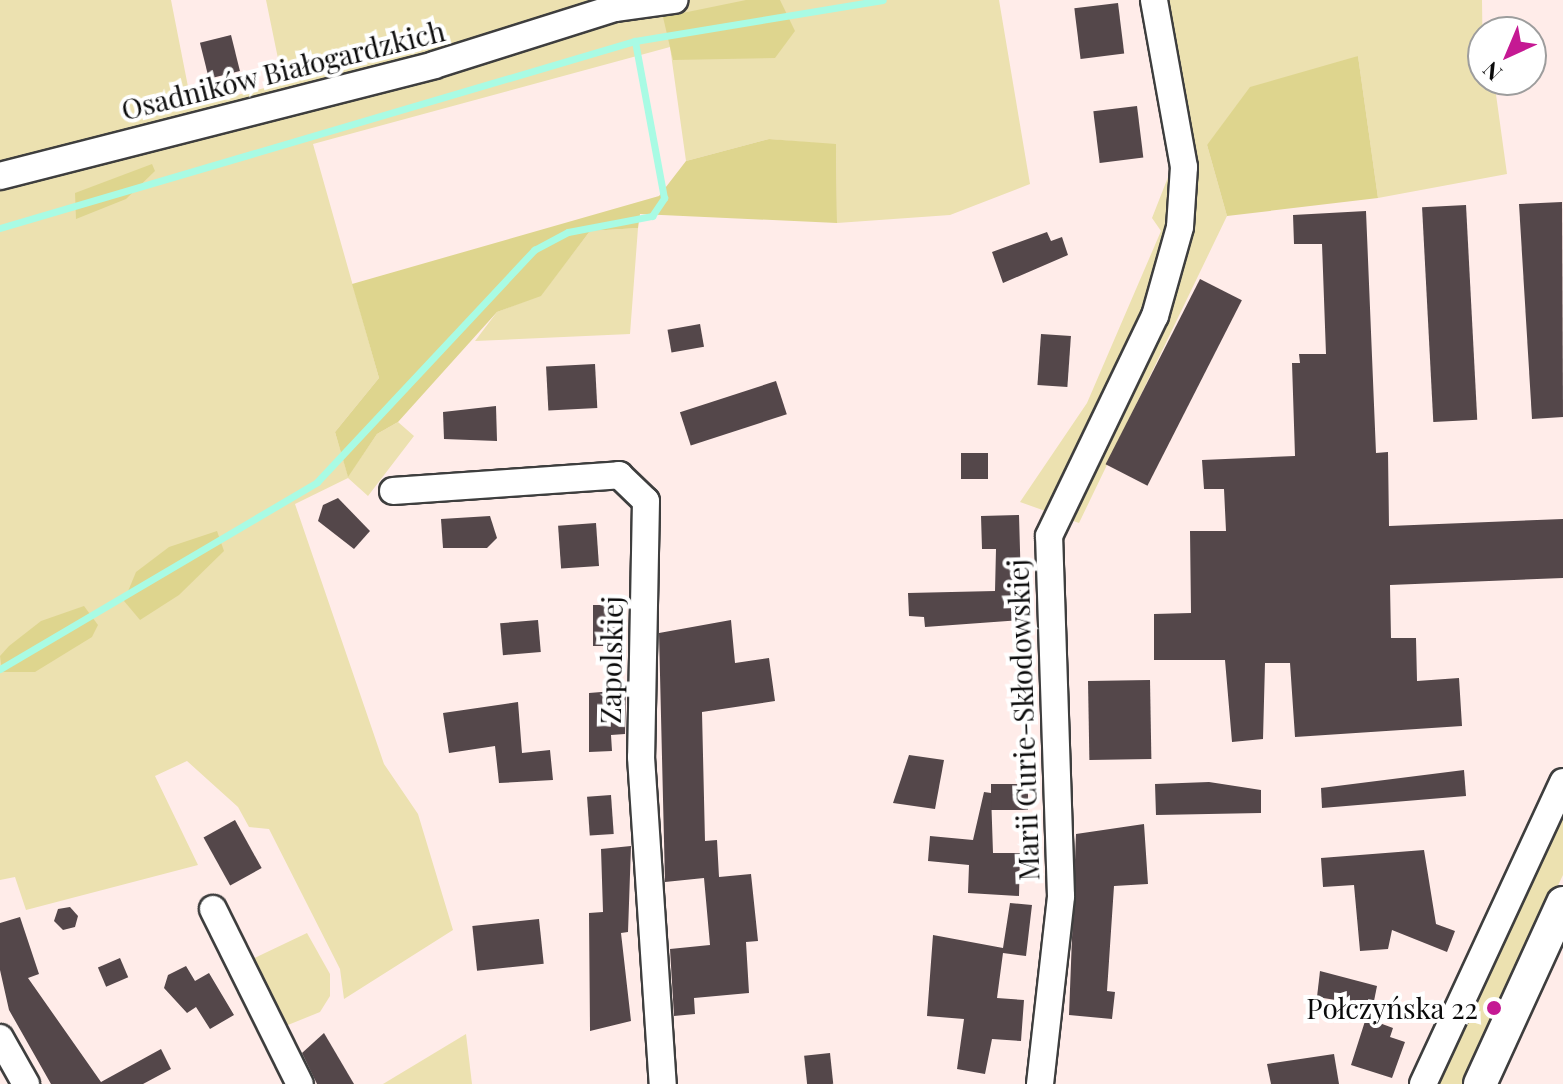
<!DOCTYPE html>
<meta charset="utf-8">
<style>
body{margin:0}
#map{position:relative;width:1563px;height:1084px;overflow:hidden;background:#ffece9;font-family:"Playfair Display",serif}
div>[style]{position:absolute}
[style*='--x']{left:calc(var(--x)*1px);top:calc(var(--y)*1px);width:calc(var(--w)*1px);rotate:calc(var(--a)*1deg)}
.green>*{inset:0;background:#ece1b0}
.forest>*{inset:0;background:#ded58e}
.stream>*{height:7px;margin:-3.5px;padding:0 3.5px;transform-origin:3.5px;border-radius:3.5px;background:#a9fbe4}
.building>*{inset:0;background:#54474a;transform-origin:0 0}
.roads{filter:drop-shadow(2px 0 #3e3e3e) drop-shadow(-2px 0 #3e3e3e) drop-shadow(0 2px #3e3e3e) drop-shadow(0 -2px #3e3e3e)}
.minor>*{height:26px;margin:-13px;padding:0 13px;transform-origin:13px;border-radius:13px;background:#fff}
.tertiary>*{height:32px;margin:-16px;padding:0 16px;transform-origin:16px;border-radius:16px;background:#fff}
.dots>*{width:22px;height:22px;translate:-50% -50%;box-sizing:border-box;border:4px solid #fff;border-radius:50%}
span{translate:-50% -50%;white-space:nowrap;text-align:center;line-height:1.15;-webkit-text-stroke:8px #fff;paint-order:stroke}
.street-label{font-size:28px;color:#0b0b0b}
.poi-label{font-size:28px;color:#0b0b0b}
.right{translate:-100% -50%;text-align:right}
.north{position:absolute;left:1467px;top:16px;width:80px;height:80px;box-sizing:border-box;background:#fff;border:2px solid #9d9d9d;border-radius:50%;rotate:224deg;font-size:22px;font-weight:700;line-height:32px;text-align:center;color:#0b0b0b}
.north::after{content:'';display:block;margin:auto;width:28px;height:36px;background:#c51993;clip-path:polygon(50% 0,100% 100%,50% 72%,0 100%)}
</style>
<div id="map">
<div class="green">
<i style="clip-path:polygon(0 0,171px 0,192px 107px,283px 83px,266px 0,999px 0,1030px 184px,950px 215px,837px 223px,836px 145px,769px 139px,686px 161px,670px 47px,313px 144px,379px 378px,335px 432px,348px 476px,377px 434px,398px 422px,414px 436px,368px 496px,348px 478px,295px 504px,384px 764px,418px 814px,453px 930px,344px 999px,340px 969px,269px 829px,249px 827px,238px 807px,187px 761px,155px 776px,198px 865px,26px 910px,15px 877px,0 880px)"></i>
<i style="clip-path:polygon(1141px 0,1482px 0,1483px 80px,1494px 80px,1507px 174px,1378px 198px,1358px 56px,1207px 145px,1227px 216px,1079px 523px,1020px 502px,1087px 403px,1161px 231px,1152px 218px,1172px 167px)"></i>
<i style="clip-path:polygon(638px 228px,630px 334px,475px 341px,497px 312px,541px 295px,590px 231px)"></i>
<i style="clip-path:polygon(1563px 812px,1563px 875px,1463px 1084px,1436px 1084px)"></i>
<i style="clip-path:polygon(307px 933px,330px 974px,330px 996px,320px 1012px,283px 1027px,246px 962px)"></i>
<i style="clip-path:polygon(466px 1034px,472px 1084px,383px 1084px)"></i>
</div>
<div class="forest">
<i style="clip-path:polygon(746px 0,780px 0,795px 31px,775px 58px,673px 60px,663px 17px)"></i>
<i style="clip-path:polygon(1358px 56px,1378px 198px,1227px 216px,1207px 145px,1250px 87px)"></i>
<i style="clip-path:polygon(769px 139px,836px 144px,837px 223px,640px 214px,638px 228px,590px 231px,541px 296px,497px 312px,398px 422px,377px 434px,348px 477px,335px 432px,379px 378px,352px 284px,659px 196px,686px 161px)"></i>
<i style="clip-path:polygon(152px 164px,155px 171px,126px 199px,76px 219px,75px 193px)"></i>
<i style="clip-path:polygon(217px 531px,224px 551px,179px 595px,140px 620px,124px 601px,136px 572px,169px 547px)"></i>
<i style="clip-path:polygon(84px 606px,98px 625px,92px 637px,35px 672px,2px 672px,0 656px,9px 646px,41px 621px)"></i>
</div>
<div class="stream">
<i style="--x:0;--y:228;--w:662;--a:-16.41"></i>
<i style="--x:635;--y:41;--w:251;--a:-9.4"></i>
<i style="--x:0;--y:669;--w:368;--a:-30.5"></i>
<i style="--x:317;--y:482;--w:318;--a:-46.9"></i>
<i style="--x:534;--y:250;--w:38;--a:-28"></i>
<i style="--x:568;--y:232;--w:86;--a:-10.8"></i>
<i style="--x:652;--y:216;--w:22;--a:-56"></i>
<i style="--x:664;--y:198;--w:160;--a:-100.5"></i>
</div>
<div class="building">
<i style="left:1118px;top:3px;width:51px;height:44px;rotate:83deg"></i>
<i style="left:231px;top:35px;width:37px;height:32px;rotate:76deg"></i>
<i style="left:1137px;top:106px;width:52px;height:44px;rotate:83deg"></i>
<i style="clip-path:polygon(1562px 202px,1563px 417px,1532px 419px,1519px 204px)"></i>
<i style="left:1466px;top:205px;width:215px;height:44px;rotate:87deg"></i>
<i style="clip-path:polygon(1366px 211px,1376px 453px,1388px 452px,1389px 526px,1563px 519px,1563px 578px,1390px 585px,1391px 638px,1416px 638px,1417px 681px,1459px 678px,1462px 726px,1295px 737px,1290px 663px,1265px 663px,1263px 739px,1232px 742px,1225px 660px,1154px 660px,1154px 614px,1191px 613px,1190px 531px,1226px 531px,1224px 489px,1204px 489px,1202px 460px,1295px 456px,1292px 363px,1300px 363px,1299px 354px,1326px 354px,1322px 244px,1294px 244px,1293px 215px)"></i>
<i style="clip-path:polygon(1047px 232px,1051px 241px,1062px 237px,1068px 255px,1003px 283px,992px 252px)"></i>
<i style="left:1200px;top:279px;width:47px;height:208px;rotate:27deg"></i>
<i style="left:700px;top:324px;width:23px;height:33px;rotate:80deg"></i>
<i style="left:1041px;top:334px;width:30px;height:51px;rotate:4deg"></i>
<i style="left:595px;top:364px;width:44px;height:49px;rotate:87deg"></i>
<i style="left:776px;top:381px;width:35px;height:101px;rotate:72deg"></i>
<i style="clip-path:polygon(496px 406px,497px 441px,444px 439px,443px 412px)"></i>
<i style="left:961px;top:453px;width:27px;height:26px"></i>
<i style="clip-path:polygon(338px 498px,370px 531px,354px 549px,318px 521px,323px 505px)"></i>
<i style="clip-path:polygon(1019px 515px,1022px 620px,925px 627px,924px 617px,909px 616px,908px 593px,995px 591px,996px 549px,982px 549px,981px 516px)"></i>
<i style="clip-path:polygon(490px 516px,497px 538px,487px 548px,443px 548px,441px 519px)"></i>
<i style="left:596px;top:523px;width:43px;height:38px;rotate:86deg"></i>
<i style="left:624px;top:605px;width:41px;height:31px;rotate:90deg"></i>
<i style="left:538px;top:620px;width:32px;height:38px;rotate:85deg"></i>
<i style="clip-path:polygon(731px 620px,735px 663px,769px 658px,775px 701px,702px 712px,705px 841px,717px 840px,719px 877px,751px 874px,758px 941px,746px 942px,749px 993px,694px 998px,695px 1014px,674px 1016px,670px 949px,710px 945px,704px 878px,665px 882px,659px 633px)"></i>
<i style="left:1150px;top:680px;width:79px;height:62px;rotate:89deg"></i>
<i style="clip-path:polygon(626px 690px,625px 734px,611px 735px,612px 751px,589px 752px,589px 693px)"></i>
<i style="clip-path:polygon(518px 702px,522px 753px,550px 750px,553px 780px,499px 783px,495px 746px,449px 753px,443px 713px)"></i>
<i style="clip-path:polygon(909px 755px,944px 760px,935px 809px,893px 803px)"></i>
<i style="clip-path:polygon(1464px 770px,1466px 796px,1322px 808px,1321px 788px)"></i>
<i style="clip-path:polygon(1209px 782px,1261px 790px,1261px 813px,1156px 815px,1155px 784px)"></i>
<i style="left:991px;top:784px;width:37px;height:26px"></i>
<i style="clip-path:polygon(984px 792px,991px 793px,993px 853px,1020px 853px,1019px 896px,968px 893px,969px 865px,928px 861px,930px 836px,973px 840px)"></i>
<i style="left:611px;top:795px;width:39px;height:24px;rotate:86deg"></i>
<i style="left:235px;top:820px;width:55px;height:36px;rotate:61deg"></i>
<i style="clip-path:polygon(1144px 824px,1148px 884px,1114px 886px,1107px 991px,1115px 992px,1112px 1019px,1069px 1015px,1076px 834px)"></i>
<i style="clip-path:polygon(631px 846px,628px 932px,621px 933px,631px 1021px,590px 1031px,589px 913px,603px 912px,601px 849px)"></i>
<i style="clip-path:polygon(1424px 850px,1436px 924px,1455px 931px,1447px 952px,1392px 930px,1388px 949px,1360px 951px,1354px 885px,1323px 887px,1321px 858px)"></i>
<i style="clip-path:polygon(1010px 903px,1032px 905px,1026px 956px,1003px 953px,997px 998px,1024px 1000px,1021px 1041px,992px 1039px,985px 1074px,957px 1069px,964px 1019px,927px 1016px,933px 935px,1003px 948px)"></i>
<i style="clip-path:polygon(70px 907px,78px 916px,75px 927px,63px 930px,54px 921px,58px 909px)"></i>
<i style="clip-path:polygon(20px 917px,39px 974px,28px 978px,101px 1082px,161px 1049px,171px 1069px,143px 1084px,51px 1084px,9px 1010px,0 970px,0 923px)"></i>
<i style="left:539px;top:919px;width:45px;height:67px;rotate:84deg"></i>
<i style="left:120px;top:958px;width:21px;height:24px;rotate:67deg"></i>
<i style="clip-path:polygon(186px 966px,195px 981px,209px 973px,234px 1015px,210px 1029px,196px 1007px,187px 1013px,164px 988px,168px 975px)"></i>
<i style="clip-path:polygon(1320px 971px,1377px 986px,1373px 1006px,1317px 997px)"></i>
<i style="clip-path:polygon(1366px 1018px,1393px 1028px,1390px 1037px,1405px 1042px,1392px 1078px,1351px 1065px)"></i>
<i style="clip-path:polygon(324px 1033px,354px 1084px,317px 1084px,302px 1053px)"></i>
<i style="left:830px;top:1053px;width:31px;height:26px;rotate:84deg"></i>
<i style="clip-path:polygon(1334px 1054px,1339px 1084px,1271px 1084px,1267px 1064px)"></i>
</div>
<div class="roads">
<div class="minor">
<i style="--x:0;--y:176;--w:448;--a:-14.3"></i>
<i style="--x:434;--y:65;--w:190;--a:-17.5"></i>
<i style="--x:615;--y:8;--w:60;--a:-7.7"></i>
<i style="--x:393;--y:491;--w:227;--a:-4"></i>
<i style="--x:619;--y:475;--w:37;--a:44"></i>
<i style="--x:646;--y:501;--w:256;--a:91.1"></i>
<i style="--x:641;--y:757;--w:328;--a:86.2"></i>
<i style="--x:213;--y:909;--w:195;--a:63.6"></i>
<i style="--x:0;--y:1038;--w:53;--a:60.5"></i>
<i style="--x:1040;--y:1084;--w:189;--a:-83.6"></i>
<i style="--x:1061;--y:896;--w:360;--a:-91.9"></i>
<i style="--x:1049;--y:536;--w:244;--a:-64.3"></i>
<i style="--x:1155;--y:316;--w:92;--a:-74.3"></i>
<i style="--x:1180;--y:227;--w:60;--a:-86.2"></i>
<i style="--x:1184;--y:167;--w:170;--a:-100.2"></i>
<i style="--x:1423;--y:1084;--w:333;--a:-65.1"></i>
</div>
<div class="tertiary">
<i style="--x:1480;--y:1084;--w:199;--a:-65.4"></i>
</div>
</div>
<div class="dots">
<i style="left:1494px;top:1008px;background:#c51993"></i>
</div>
<div class="street-label">
<span style="left:283px;top:70px;rotate:-14deg">Osadników Białogardzkich</span>
<span style="left:611px;top:660px;rotate:-89deg">Zapolskiej</span>
<span style="left:1023px;top:720px;rotate:-92deg">Marii Curie-Skłodowskiej</span>
</div>
<div class="poi-label">
<span class="right" style="left:1478px;top:1008px">Połczyńska 22</span>
</div>
<div class="north">N</div>
</div>
